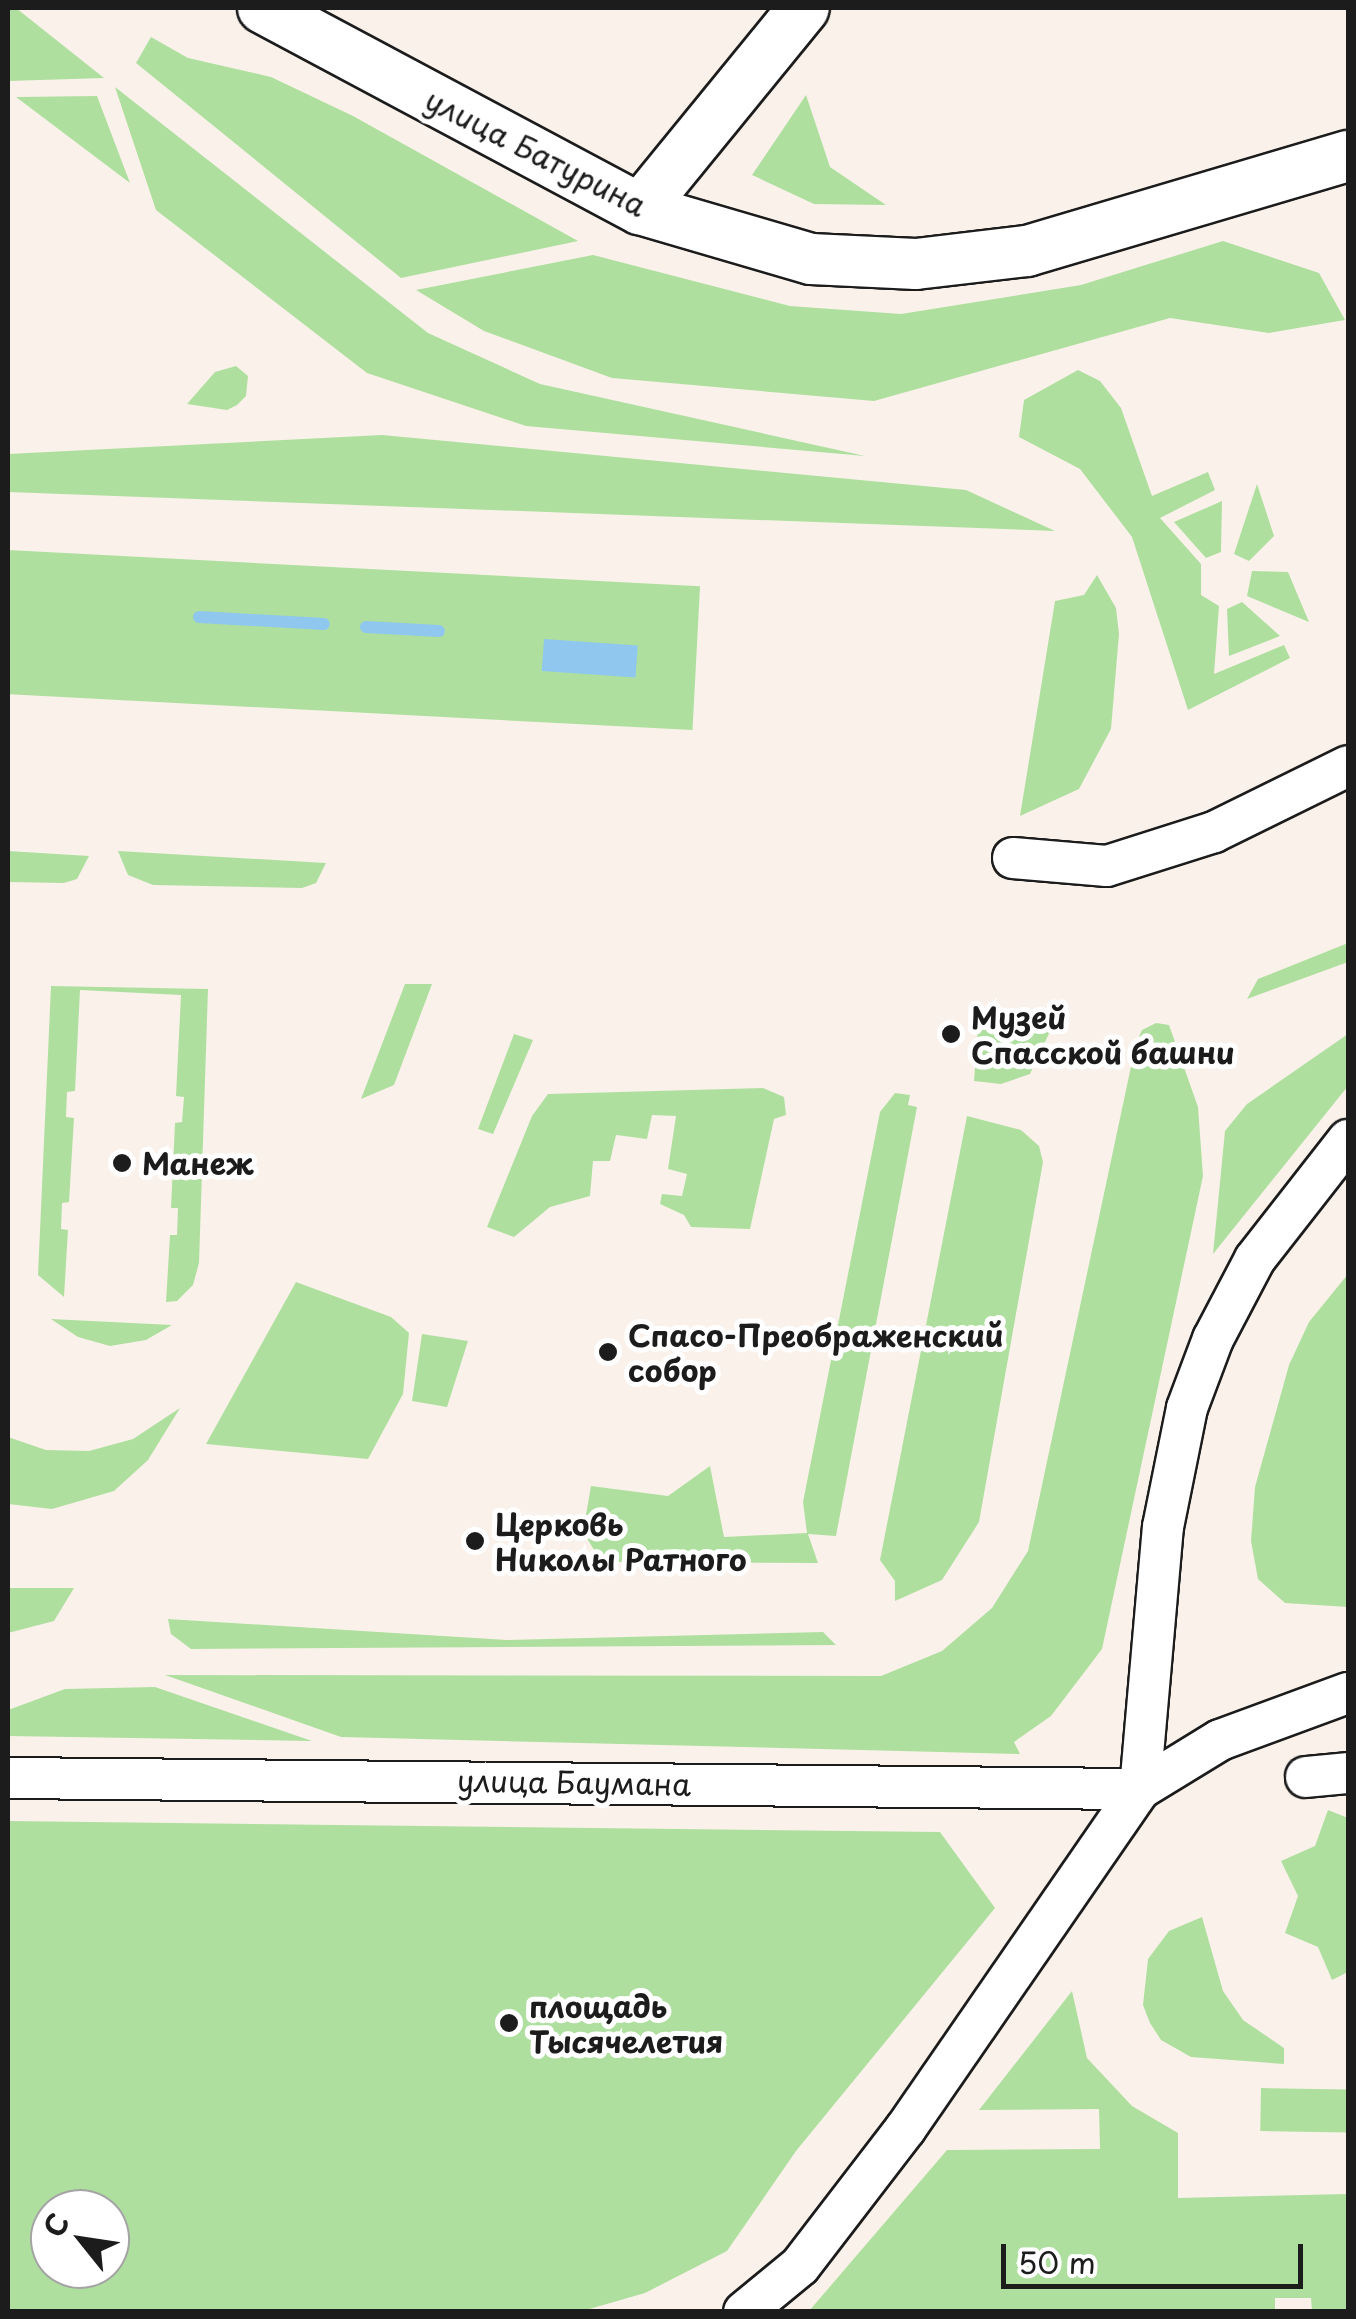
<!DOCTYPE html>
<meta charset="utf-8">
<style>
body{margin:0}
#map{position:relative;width:1356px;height:2319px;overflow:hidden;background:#faf2ea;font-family:"Playpen Sans",sans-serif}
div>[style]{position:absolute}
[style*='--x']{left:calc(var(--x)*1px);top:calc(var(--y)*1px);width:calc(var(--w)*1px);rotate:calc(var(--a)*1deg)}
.green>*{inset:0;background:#afdf9f;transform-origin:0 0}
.water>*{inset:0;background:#8fc7ee;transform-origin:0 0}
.stream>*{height:12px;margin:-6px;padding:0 6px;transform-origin:6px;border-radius:6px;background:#8fc7ee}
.roads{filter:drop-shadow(2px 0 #1c1c1c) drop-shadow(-2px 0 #1c1c1c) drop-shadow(0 2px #1c1c1c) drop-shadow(0 -2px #1c1c1c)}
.minor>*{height:40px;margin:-20px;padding:0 20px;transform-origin:20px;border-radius:20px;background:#fff}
.major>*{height:50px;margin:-25px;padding:0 25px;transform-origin:25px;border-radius:25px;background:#fff}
.dots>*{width:28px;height:28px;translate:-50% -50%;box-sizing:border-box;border:5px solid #fff;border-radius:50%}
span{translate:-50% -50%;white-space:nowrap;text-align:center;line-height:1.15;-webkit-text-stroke:10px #fff;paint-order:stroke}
.street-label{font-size:30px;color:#1c1c1c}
.poi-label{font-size:30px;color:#1c1c1c;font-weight:700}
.left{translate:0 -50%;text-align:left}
.frame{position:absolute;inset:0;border:10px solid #1c1c1c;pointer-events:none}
.north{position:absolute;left:30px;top:2189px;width:100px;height:100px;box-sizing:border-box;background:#fff;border:2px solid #a4a4a4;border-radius:50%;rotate:300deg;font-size:28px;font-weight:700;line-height:40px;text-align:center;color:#1c1c1c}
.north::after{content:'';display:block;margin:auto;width:35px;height:45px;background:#1c1c1c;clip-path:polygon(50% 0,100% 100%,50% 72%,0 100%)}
.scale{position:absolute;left:1001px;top:2244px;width:302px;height:45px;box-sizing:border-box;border:5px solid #1c1c1c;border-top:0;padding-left:12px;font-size:30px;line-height:35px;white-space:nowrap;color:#1c1c1c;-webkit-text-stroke:8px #fff;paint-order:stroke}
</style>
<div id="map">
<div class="green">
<i style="clip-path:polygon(8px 8px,16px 8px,104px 78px,8px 81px)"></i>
<i style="clip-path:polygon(151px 37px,188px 58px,271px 77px,353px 116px,578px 241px,401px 278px,136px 63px)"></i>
<i style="clip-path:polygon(115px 87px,428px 333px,540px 384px,865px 456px,526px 426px,367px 373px,156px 210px)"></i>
<i style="clip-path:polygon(806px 95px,830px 167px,886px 205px,814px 204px,752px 175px)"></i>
<i style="clip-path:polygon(97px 96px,130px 183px,16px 97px)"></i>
<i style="clip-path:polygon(1223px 241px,1319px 273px,1345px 320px,1269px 333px,1170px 318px,874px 401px,612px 378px,484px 331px,416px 290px,593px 255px,790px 306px,901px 314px,1081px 285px)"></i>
<i style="clip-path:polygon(236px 366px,248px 376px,246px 396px,237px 405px,227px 410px,187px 404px,215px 372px)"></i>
<i style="clip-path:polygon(1078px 370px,1100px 381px,1121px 408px,1152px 496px,1208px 472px,1215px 490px,1160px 518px,1201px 564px,1201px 595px,1219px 606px,1214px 674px,1284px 645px,1290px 658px,1188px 710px,1132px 537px,1080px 469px,1019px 437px,1024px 400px)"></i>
<i style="clip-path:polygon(382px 435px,966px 490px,1055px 531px,8px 492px,8px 454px)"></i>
<i style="clip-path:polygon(1257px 484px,1274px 536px,1249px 561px,1234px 554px)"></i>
<i style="clip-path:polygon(1222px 501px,1221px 552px,1206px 558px,1174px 522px)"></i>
<i style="left:8px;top:550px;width:693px;height:144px;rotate:3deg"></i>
<i style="clip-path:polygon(1252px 571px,1288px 572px,1309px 622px,1247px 596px)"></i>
<i style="clip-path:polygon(1097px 575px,1116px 608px,1119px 634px,1111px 729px,1079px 789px,1020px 816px,1055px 601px,1084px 595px)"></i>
<i style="clip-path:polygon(1242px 602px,1280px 636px,1229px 656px,1227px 609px)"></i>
<i style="clip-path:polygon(8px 851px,89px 856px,77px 879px,64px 883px,8px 882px)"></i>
<i style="clip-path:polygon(118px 851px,326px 863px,316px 883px,302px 888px,153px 885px,128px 875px)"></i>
<i style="clip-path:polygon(1348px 943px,1348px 962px,1247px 999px,1258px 979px)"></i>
<i style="clip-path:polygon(405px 984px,432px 984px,394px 1085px,361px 1099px)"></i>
<i style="clip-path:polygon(51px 986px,208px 989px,199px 1263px,193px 1285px,177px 1301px,166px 1302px,170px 1235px,177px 1235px,178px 1208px,171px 1208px,175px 1123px,182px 1122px,184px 1097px,176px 1096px,181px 995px,80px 990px,75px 1091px,67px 1092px,66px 1117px,74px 1118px,69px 1202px,62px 1203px,61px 1229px,68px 1230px,64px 1297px,38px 1275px)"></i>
<i style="clip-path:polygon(979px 1014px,1052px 1027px,1030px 1074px,1001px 1084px,974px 1081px)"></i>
<i style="clip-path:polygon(1156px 1023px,1169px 1025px,1198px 1107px,1203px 1176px,1102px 1649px,1051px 1716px,1014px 1742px,1020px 1754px,341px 1737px,165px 1675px,881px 1676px,942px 1651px,992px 1608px,1028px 1551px,1136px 1043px,1142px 1030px)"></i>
<i style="clip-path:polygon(514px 1034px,533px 1040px,493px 1134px,478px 1129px)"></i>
<i style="clip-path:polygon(1348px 1034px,1348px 1086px,1213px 1254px,1225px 1131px,1247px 1104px)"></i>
<i style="clip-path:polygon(763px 1088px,784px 1097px,786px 1115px,774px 1119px,750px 1229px,691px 1227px,684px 1215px,660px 1204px,662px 1194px,682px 1196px,687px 1174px,668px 1169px,676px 1116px,652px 1115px,647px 1139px,616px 1135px,610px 1161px,593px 1161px,590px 1196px,550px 1207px,514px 1237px,487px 1227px,532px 1116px,548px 1094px)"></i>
<i style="clip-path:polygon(895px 1093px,910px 1095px,908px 1105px,917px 1107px,836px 1536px,808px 1534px,818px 1563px,619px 1562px,596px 1553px,583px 1532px,591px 1486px,668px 1496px,710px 1466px,724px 1537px,807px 1533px,803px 1502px,880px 1112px)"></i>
<i style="clip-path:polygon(967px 1116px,1021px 1130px,1039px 1146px,1043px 1162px,979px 1522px,942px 1580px,895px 1601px,895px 1581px,880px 1560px)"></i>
<i style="clip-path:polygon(1348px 1274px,1348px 1607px,1285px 1603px,1258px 1579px,1251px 1541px,1255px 1487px,1289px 1365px,1309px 1322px)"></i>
<i style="clip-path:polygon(296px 1282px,391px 1317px,409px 1333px,403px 1394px,368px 1459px,206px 1444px)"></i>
<i style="clip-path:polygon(51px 1319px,172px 1325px,146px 1340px,110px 1346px,78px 1337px)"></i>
<i style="clip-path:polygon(422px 1334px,468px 1341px,447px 1407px,412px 1401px)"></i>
<i style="clip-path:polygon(180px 1408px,148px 1460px,114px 1491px,52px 1509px,8px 1504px,8px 1437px,46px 1450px,89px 1451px,133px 1439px)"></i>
<i style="clip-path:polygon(8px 1588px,74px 1588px,54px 1621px,8px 1633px)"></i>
<i style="clip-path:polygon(168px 1619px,507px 1640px,823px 1632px,836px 1645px,191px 1649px,171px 1634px)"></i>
<i style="clip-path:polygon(155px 1687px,312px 1741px,8px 1736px,8px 1710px,65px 1689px)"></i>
<i style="clip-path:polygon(1328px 1810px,1348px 1818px,1348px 1972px,1332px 1980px,1318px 1947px,1285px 1933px,1298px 1896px,1281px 1861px,1315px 1846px)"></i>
<i style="clip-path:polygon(evenodd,8px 1821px,940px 1832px,995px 1908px,796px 2151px,727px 2251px,645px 2293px,579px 2312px,8px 2311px,8px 1821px,50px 2209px,110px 2209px,110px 2269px,50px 2269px,50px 2209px)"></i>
<i style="clip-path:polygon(1202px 1917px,1223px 1991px,1243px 2020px,1284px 2048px,1284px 2064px,1191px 2057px,1161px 2040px,1150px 2023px,1143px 2005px,1148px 1959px,1169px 1931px)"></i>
<i style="clip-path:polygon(1072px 1991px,1087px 2058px,1132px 2106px,1178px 2133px,1178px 2198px,1348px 2194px,1348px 2311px,1312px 2311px,1311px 2298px,1275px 2298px,1275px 2312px,809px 2311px,947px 2150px,1100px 2149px,1099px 2109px,979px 2110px)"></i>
<i style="left:1261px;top:2088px;width:87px;height:43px;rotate:1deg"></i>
</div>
<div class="water">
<i style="left:544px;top:639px;width:94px;height:32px;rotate:4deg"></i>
</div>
<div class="stream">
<i style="--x:199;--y:617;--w:125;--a:3.2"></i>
<i style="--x:366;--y:627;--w:73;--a:3.1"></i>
</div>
<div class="roads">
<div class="minor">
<i style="--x:1013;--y:858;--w:94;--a:4.9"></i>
<i style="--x:1107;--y:866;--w:112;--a:-17.6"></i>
<i style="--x:1214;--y:832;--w:149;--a:-26.2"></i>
<i style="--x:1306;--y:1777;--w:42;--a:-5.4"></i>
<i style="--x:8;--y:1778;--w:1132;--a:0.56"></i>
<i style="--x:1140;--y:1789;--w:94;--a:-31.5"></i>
<i style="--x:1220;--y:1740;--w:136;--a:-20.2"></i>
<i style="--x:744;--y:2312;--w:72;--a:-39.4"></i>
<i style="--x:800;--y:2266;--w:174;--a:-52.5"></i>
<i style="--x:906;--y:2128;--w:412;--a:-55.4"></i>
<i style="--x:1140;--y:1789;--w:263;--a:-85"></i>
<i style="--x:1163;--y:1527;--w:121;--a:-78.6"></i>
<i style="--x:1187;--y:1408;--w:74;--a:-69.4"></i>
<i style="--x:1213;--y:1339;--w:90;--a:-62.3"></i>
<i style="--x:1255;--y:1259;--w:151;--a:-52"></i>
</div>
<div class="major">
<i style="--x:263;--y:8;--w:427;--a:28.1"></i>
<i style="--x:640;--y:209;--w:178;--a:16.3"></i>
<i style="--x:811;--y:259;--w:105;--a:2.7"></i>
<i style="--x:916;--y:264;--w:112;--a:-6.7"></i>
<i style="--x:1027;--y:251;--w:335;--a:-16.5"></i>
<i style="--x:640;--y:209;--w:259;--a:-50.8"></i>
</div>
</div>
<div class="dots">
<i style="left:951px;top:1034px;background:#1c1c1c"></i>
<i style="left:122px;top:1163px;background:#1c1c1c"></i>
<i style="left:608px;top:1352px;background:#1c1c1c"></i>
<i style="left:475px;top:1541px;background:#1c1c1c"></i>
<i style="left:509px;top:2023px;background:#1c1c1c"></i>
</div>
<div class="street-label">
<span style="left:536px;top:152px;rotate:27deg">улица Батурина</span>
<span style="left:574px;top:1782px;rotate:1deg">улица Баумана</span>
</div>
<div class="poi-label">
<span class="left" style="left:971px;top:1034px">Музей<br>Спасской башни</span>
<span class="left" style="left:142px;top:1163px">Манеж</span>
<span class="left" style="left:628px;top:1352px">Спасо-Преображенский<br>собор</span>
<span class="left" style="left:495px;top:1541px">Церковь<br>Николы Ратного</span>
<span class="left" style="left:529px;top:2023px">площадь<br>Тысячелетия</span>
</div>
<div class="frame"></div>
<div class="north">С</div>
<div class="scale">50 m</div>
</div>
